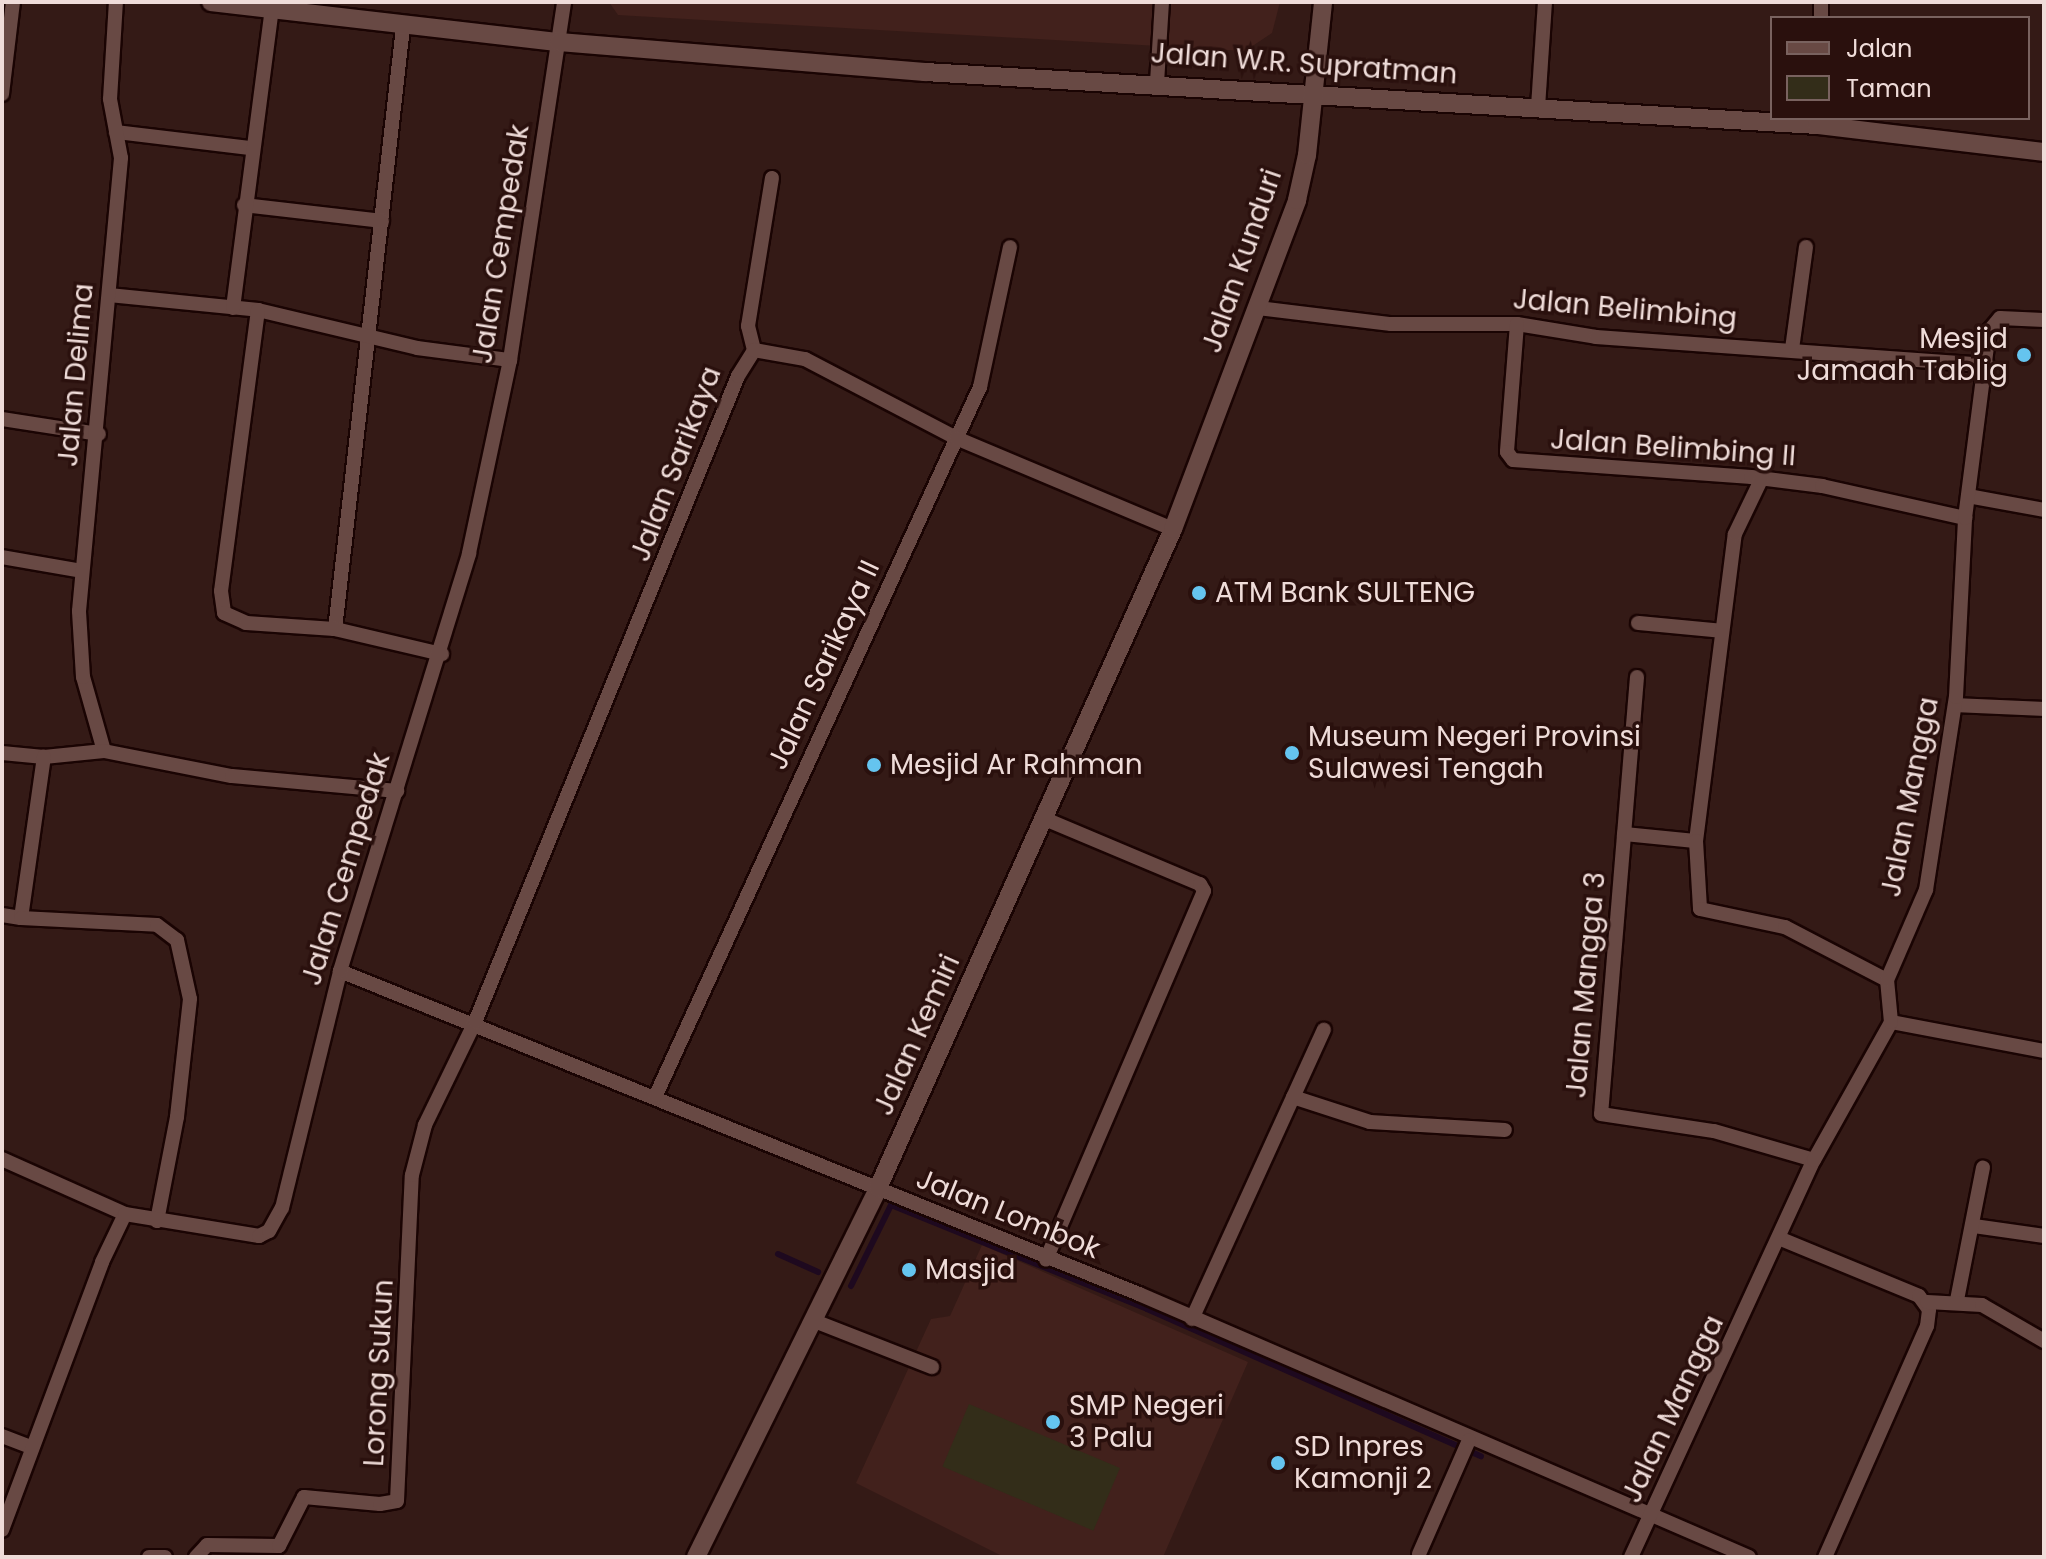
<!DOCTYPE html>
<style>
body{margin:0}
#map{position:relative;width:2046px;height:1559px;overflow:hidden;background:#341a16;font-family:Poppins,sans-serif}
div>[style]{position:absolute}
[style*='--x']{left:calc(var(--x)*1px);top:calc(var(--y)*1px);width:calc(var(--w)*1px);rotate:calc(var(--a)*1deg)}
.built>*{inset:0;background:#42211c}
.green>*{inset:0;background:#332d19;transform-origin:0 0}
.stream>*{height:6px;margin:-3px;padding:0 3px;transform-origin:3px;border-radius:3px;background:#1e091f}
.roads{filter:drop-shadow(2px 0 #1a0403) drop-shadow(-2px 0 #1a0403) drop-shadow(0 2px #1a0403) drop-shadow(0 -2px #1a0403)}
.minor>*{height:14px;margin:-7px;padding:0 7px;transform-origin:7px;border-radius:7px;background:#684944}
.tertiary>*{height:18px;margin:-9px;padding:0 9px;transform-origin:9px;border-radius:9px;background:#684944}
.dots>*{width:22px;height:22px;translate:-50% -50%;box-sizing:border-box;border:4px solid #2a100d;border-radius:50%}
span{translate:-50% -50%;white-space:nowrap;text-align:center;line-height:1.15;-webkit-text-stroke:7px #2a100d;paint-order:stroke}
.street-label{font-size:28px;color:#efdcd9}
.poi-label{font-size:28px;color:#efdcd9}
.right{translate:-100% -50%;text-align:right}
.left{translate:0 -50%;text-align:left}
.frame{position:absolute;inset:0;border:4px solid #efdcd9;pointer-events:none}
.legend{position:absolute;left:1770px;top:16px;width:260px;height:104px;box-sizing:border-box;background:#2a100d;border:2px solid #79625f;margin:0;padding:10px 14px;list-style:none;font-size:24px;color:#efdcd9}
.legend li{display:flex;align-items:center;gap:16px;height:40px}
.legend b{width:40px;border:2px solid #79625f}
</style>
<div id="map">
<div class="built">
<i style="clip-path:polygon(609px 2px,1280px 2px,1272px 33px,1245px 51px,618px 15px)"></i>
<i style="clip-path:polygon(982px 1245px,1248px 1362px,1163px 1557px,1004px 1557px,856px 1483px,931px 1319px,950px 1316px)"></i>
</div>
<div class="green">
<i style="left:969px;top:1404px;width:164px;height:68px;rotate:23deg"></i>
</div>
<div class="stream">
<i style="--x:778;--y:1254;--w:44;--a:24.2"></i>
<i style="--x:851;--y:1286;--w:90;--a:-63.7"></i>
<i style="--x:891;--y:1205;--w:276;--a:22.1"></i>
<i style="--x:1147;--y:1309;--w:365;--a:23.8"></i>
</div>
<div class="roads">
<div class="minor">
<i style="--x:1821;--y:18;--w:16;--a:-90"></i>
<i style="--x:403;--y:27;--w:606;--a:96.44"></i>
<i style="--x:335;--y:629;--w:110;--a:13.2"></i>
<i style="--x:1157;--y:83;--w:81;--a:-86.5"></i>
<i style="--x:2;--y:94;--w:93;--a:-83.2"></i>
<i style="--x:1538;--y:107;--w:105;--a:-86.2"></i>
<i style="--x:116;--y:132;--w:136;--a:6.8"></i>
<i style="--x:244;--y:205;--w:139;--a:6.6"></i>
<i style="--x:109;--y:295;--w:150;--a:5.7"></i>
<i style="--x:258;--y:310;--w:163;--a:13.4"></i>
<i style="--x:417;--y:348;--w:94;--a:7.4"></i>
<i style="--x:233;--y:308;--w:309;--a:-82.6"></i>
<i style="--x:1258;--y:308;--w:134;--a:6.9"></i>
<i style="--x:1391;--y:324;--w:126;--a:0"></i>
<i style="--x:1517;--y:324;--w:80;--a:9.3"></i>
<i style="--x:1596;--y:337;--w:392;--a:4.1"></i>
<i style="--x:258;--y:310;--w:283;--a:97.5"></i>
<i style="--x:221;--y:591;--w:22;--a:82"></i>
<i style="--x:224;--y:613;--w:24;--a:24"></i>
<i style="--x:246;--y:623;--w:89;--a:3.9"></i>
<i style="--x:1517;--y:324;--w:128;--a:94.5"></i>
<i style="--x:1507;--y:452;--w:10;--a:53"></i>
<i style="--x:1513;--y:460;--w:239;--a:4.1"></i>
<i style="--x:1751;--y:477;--w:72;--a:7.2"></i>
<i style="--x:1822;--y:486;--w:147;--a:12.6"></i>
<i style="--x:1792;--y:349;--w:103;--a:-82.2"></i>
<i style="--x:754;--y:350;--w:25;--a:-104"></i>
<i style="--x:748;--y:326;--w:150;--a:-80.8"></i>
<i style="--x:2;--y:419;--w:98;--a:8.8"></i>
<i style="--x:1968;--y:496;--w:77;--a:10.4"></i>
<i style="--x:2;--y:557;--w:81;--a:9.9"></i>
<i style="--x:1638;--y:623;--w:84;--a:5.4"></i>
<i style="--x:1637;--y:677;--w:438;--a:94.7"></i>
<i style="--x:1601;--y:1114;--w:114;--a:8.6"></i>
<i style="--x:1714;--y:1131;--w:104;--a:16.2"></i>
<i style="--x:1955;--y:705;--w:89;--a:2.6"></i>
<i style="--x:104;--y:751;--w:77;--a:-105.8"></i>
<i style="--x:83;--y:677;--w:66;--a:-93.5"></i>
<i style="--x:79;--y:611;--w:455;--a:-84.7"></i>
<i style="--x:121;--y:158;--w:60;--a:-100.6"></i>
<i style="--x:110;--y:99;--w:97;--a:-86.5"></i>
<i style="--x:2;--y:753;--w:42;--a:5.4"></i>
<i style="--x:44;--y:757;--w:60;--a:-5.7"></i>
<i style="--x:104;--y:751;--w:130;--a:11.1"></i>
<i style="--x:232;--y:776;--w:166;--a:5.2"></i>
<i style="--x:1045;--y:819;--w:168;--a:22.8"></i>
<i style="--x:1200;--y:884;--w:8;--a:60"></i>
<i style="--x:1204;--y:891;--w:401;--a:113.2"></i>
<i style="--x:1624;--y:834;--w:72;--a:5.6"></i>
<i style="--x:1696;--y:841;--w:309;--a:-82.8"></i>
<i style="--x:1735;--y:534;--w:62;--a:-64.3"></i>
<i style="--x:1696;--y:841;--w:68;--a:86.6"></i>
<i style="--x:1700;--y:909;--w:87;--a:12"></i>
<i style="--x:1785;--y:927;--w:115;--a:27.5"></i>
<i style="--x:2;--y:915;--w:19;--a:9"></i>
<i style="--x:21;--y:918;--w:163;--a:-81.9"></i>
<i style="--x:21;--y:918;--w:136;--a:2.9"></i>
<i style="--x:157;--y:925;--w:25;--a:37"></i>
<i style="--x:177;--y:940;--w:60;--a:77.6"></i>
<i style="--x:190;--y:999;--w:119;--a:96.3"></i>
<i style="--x:177;--y:1117;--w:106;--a:100.9"></i>
<i style="--x:340;--y:971;--w:862;--a:22.01"></i>
<i style="--x:1139;--y:1294;--w:664;--a:23.32"></i>
<i style="--x:1891;--y:1022;--w:156;--a:10.7"></i>
<i style="--x:656;--y:1095;--w:779;--a:-65.41"></i>
<i style="--x:980;--y:387;--w:143;--a:-77.9"></i>
<i style="--x:1293;--y:1097;--w:81;--a:18"></i>
<i style="--x:1370;--y:1122;--w:135;--a:3.4"></i>
<i style="--x:2;--y:1159;--w:135;--a:24.1"></i>
<i style="--x:1974;--y:1226;--w:71;--a:8.1"></i>
<i style="--x:1781;--y:1239;--w:149;--a:22.4"></i>
<i style="--x:1919;--y:1296;--w:17;--a:54"></i>
<i style="--x:1929;--y:1310;--w:16;--a:97"></i>
<i style="--x:1927;--y:1326;--w:253;--a:113.8"></i>
<i style="--x:1957;--y:1300;--w:135;--a:-78.9"></i>
<i style="--x:1927;--y:1302;--w:55;--a:3.1"></i>
<i style="--x:1982;--y:1305;--w:72;--a:30.1"></i>
<i style="--x:1192;--y:1319;--w:318;--a:-65.5"></i>
<i style="--x:812;--y:1320;--w:129;--a:21.4"></i>
<i style="--x:2;--y:1436;--w:30;--a:21"></i>
<i style="--x:2;--y:1530;--w:286;--a:-69.5"></i>
<i style="--x:102;--y:1262;--w:53;--a:-64.4"></i>
<i style="--x:125;--y:1214;--w:136;--a:9.3"></i>
<i style="--x:259;--y:1236;--w:11;--a:-27"></i>
<i style="--x:269;--y:1231;--w:26;--a:-61"></i>
<i style="--x:282;--y:1208;--w:244;--a:-76.2"></i>
<i style="--x:340;--y:971;--w:437;--a:-72.8"></i>
<i style="--x:469;--y:553;--w:197;--a:-78"></i>
<i style="--x:510;--y:360;--w:362;--a:-81.4"></i>
<i style="--x:1419;--y:1554;--w:124;--a:-66.3"></i>
<i style="--x:149;--y:1557;--w:16;--a:0"></i>
<i style="--x:196;--y:1557;--w:16;--a:-47"></i>
<i style="--x:207;--y:1545;--w:72;--a:0.8"></i>
<i style="--x:279;--y:1546;--w:55;--a:-63"></i>
<i style="--x:304;--y:1497;--w:76;--a:5.3"></i>
<i style="--x:380;--y:1504;--w:17;--a:-10"></i>
<i style="--x:397;--y:1501;--w:326;--a:-87.4"></i>
<i style="--x:412;--y:1175;--w:52;--a:-75.4"></i>
<i style="--x:425;--y:1125;--w:114;--a:-64.1"></i>
<i style="--x:475;--y:1022;--w:697;--a:-67.85"></i>
<i style="--x:738;--y:376;--w:31;--a:-58"></i>
<i style="--x:754;--y:350;--w:52;--a:10"></i>
<i style="--x:805;--y:359;--w:170;--a:27.6"></i>
<i style="--x:956;--y:438;--w:235;--a:22.8"></i>
<i style="--x:1631;--y:1557;--w:437;--a:-65.3"></i>
<i style="--x:1814;--y:1160;--w:158;--a:-60.8"></i>
<i style="--x:1891;--y:1022;--w:42;--a:-95.4"></i>
<i style="--x:1887;--y:980;--w:98;--a:-66.6"></i>
<i style="--x:1926;--y:890;--w:195;--a:-81.2"></i>
<i style="--x:1956;--y:697;--w:179;--a:-87.1"></i>
<i style="--x:1965;--y:518;--w:189;--a:-82.7"></i>
<i style="--x:1989;--y:331;--w:17;--a:-50"></i>
<i style="--x:2000;--y:318;--w:44;--a:2.6"></i>
</div>
<div class="tertiary">
<i style="--x:211;--y:2;--w:350;--a:6.6"></i>
<i style="--x:559;--y:42;--w:367;--a:4.7"></i>
<i style="--x:925;--y:72;--w:894;--a:3.4"></i>
<i style="--x:1817;--y:125;--w:229;--a:6.8"></i>
<i style="--x:696;--y:1557;--w:411;--a:-63.7"></i>
<i style="--x:878;--y:1188;--w:722;--a:-65.88"></i>
<i style="--x:1173;--y:529;--w:352;--a:-69.3"></i>
<i style="--x:1297;--y:200;--w:46;--a:-77.5"></i>
<i style="--x:1307;--y:155;--w:154;--a:-84"></i>
</div>
</div>
<div class="dots">
<i style="left:2024px;top:355px;background:#65c4ef"></i>
<i style="left:1199px;top:593px;background:#65c4ef"></i>
<i style="left:1292px;top:753px;background:#65c4ef"></i>
<i style="left:874px;top:765px;background:#65c4ef"></i>
<i style="left:909px;top:1270px;background:#65c4ef"></i>
<i style="left:1053px;top:1422px;background:#65c4ef"></i>
<i style="left:1278px;top:1463px;background:#65c4ef"></i>
</div>
<div class="street-label">
<span style="left:1304px;top:64px;rotate:4deg">Jalan W.R. Supratman</span>
<span style="left:501px;top:244px;rotate:-81deg">Jalan Cempedak</span>
<span style="left:1242px;top:261px;rotate:-71deg">Jalan Kunduri</span>
<span style="left:1625px;top:309px;rotate:5deg">Jalan Belimbing</span>
<span style="left:76px;top:375px;rotate:-85deg">Jalan Delima</span>
<span style="left:1673px;top:448px;rotate:4deg">Jalan Belimbing II</span>
<span style="left:676px;top:464px;rotate:-69deg">Jalan Sarikaya</span>
<span style="left:824px;top:665px;rotate:-65deg">Jalan Sarikaya II</span>
<span style="left:1910px;top:797px;rotate:-79deg">Jalan Mangga</span>
<span style="left:346px;top:869px;rotate:-73deg">Jalan Cempedak</span>
<span style="left:1586px;top:985px;rotate:-85deg">Jalan Mangga 3</span>
<span style="left:917px;top:1035px;rotate:-66deg">Jalan Kemiri</span>
<span style="left:1008px;top:1214px;rotate:22deg">Jalan Lombok</span>
<span style="left:379px;top:1373px;rotate:-87deg">Lorong Sukun</span>
<span style="left:1673px;top:1409px;rotate:-65deg">Jalan Mangga</span>
</div>
<div class="poi-label">
<span class="right" style="left:2008px;top:355px">Mesjid<br>Jamaah Tablig</span>
<span class="left" style="left:1215px;top:593px">ATM Bank SULTENG</span>
<span class="left" style="left:1308px;top:753px">Museum Negeri Provinsi<br>Sulawesi Tengah</span>
<span class="left" style="left:890px;top:765px">Mesjid Ar Rahman</span>
<span class="left" style="left:925px;top:1270px">Masjid</span>
<span class="left" style="left:1069px;top:1422px">SMP Negeri<br>3 Palu</span>
<span class="left" style="left:1294px;top:1463px">SD Inpres<br>Kamonji 2</span>
</div>
<div class="frame"></div>
<ul class="legend">
<li><b style="height:10px;background:#684944"></b>Jalan</li>
<li><b style="height:22px;background:#332d19"></b>Taman</li>
</ul>
</div>
